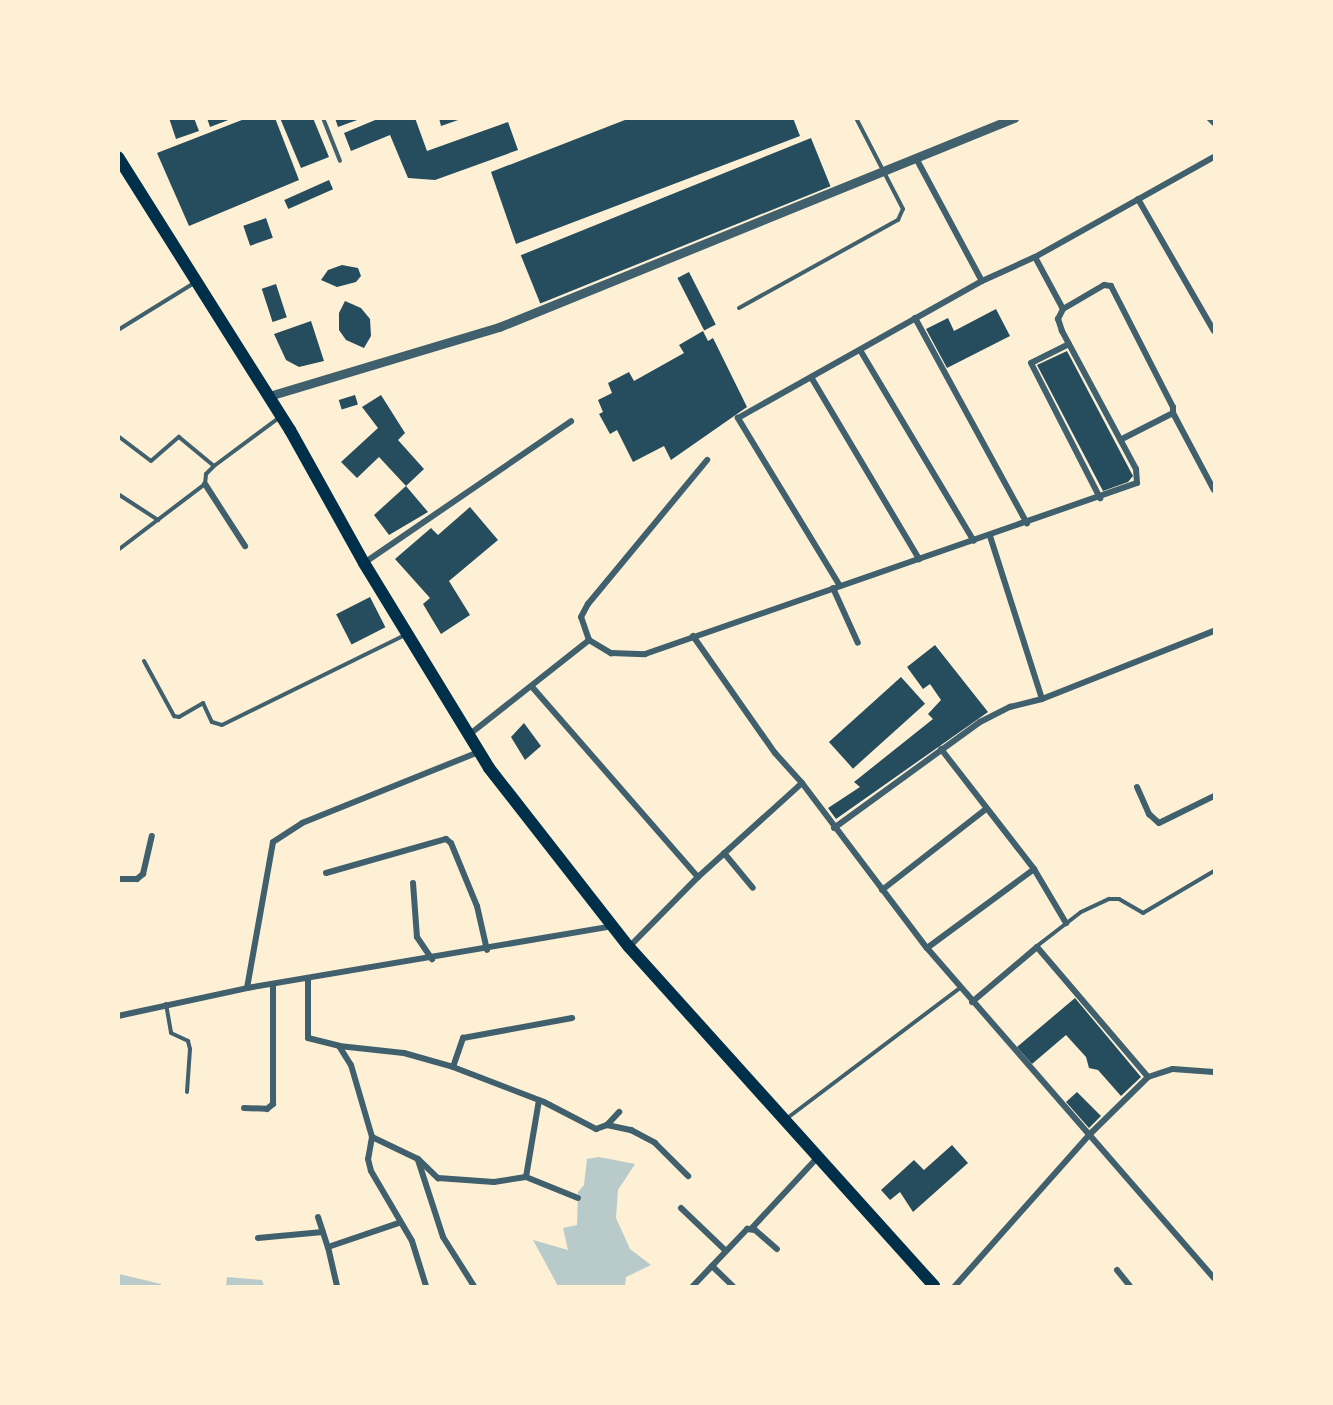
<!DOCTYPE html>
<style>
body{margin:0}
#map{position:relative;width:1333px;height:1405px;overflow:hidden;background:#fdf0d5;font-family:"Roboto Condensed",sans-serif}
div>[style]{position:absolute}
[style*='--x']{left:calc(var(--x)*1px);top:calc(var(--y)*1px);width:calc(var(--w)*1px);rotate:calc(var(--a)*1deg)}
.green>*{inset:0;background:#b9caca}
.building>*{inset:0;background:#264d5e;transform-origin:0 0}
.service>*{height:4px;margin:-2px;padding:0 2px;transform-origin:2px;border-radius:2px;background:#3f606c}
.minor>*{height:6px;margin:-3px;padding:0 3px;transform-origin:3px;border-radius:3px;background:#3f606c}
.tertiary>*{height:9px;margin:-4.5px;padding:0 4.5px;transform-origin:4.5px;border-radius:4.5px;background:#3f606c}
.primary>*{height:12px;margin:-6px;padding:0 6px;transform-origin:6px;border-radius:6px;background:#003049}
span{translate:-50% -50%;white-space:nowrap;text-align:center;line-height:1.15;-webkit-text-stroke:4.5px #fdf0d5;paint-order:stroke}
.frame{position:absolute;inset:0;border:120px solid #fdf0d5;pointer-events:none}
</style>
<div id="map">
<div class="green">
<i style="clip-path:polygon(599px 1157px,635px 1164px,618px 1190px,616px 1218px,630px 1249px,651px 1265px,626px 1277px,625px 1286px,558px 1286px,533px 1240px,568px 1250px,563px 1228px,577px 1225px,578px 1192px,584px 1185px,587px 1159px)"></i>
<i style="clip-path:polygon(119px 1274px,161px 1284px,161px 1286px,119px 1286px)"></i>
<i style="clip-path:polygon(227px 1277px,262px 1280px,264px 1286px,226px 1286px)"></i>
</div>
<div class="building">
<i style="clip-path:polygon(169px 118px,194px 118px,199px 131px,176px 139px)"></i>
<i style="clip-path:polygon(207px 118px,231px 118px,231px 119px,210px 127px)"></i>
<i style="clip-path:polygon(247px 118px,275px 118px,299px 180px,189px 226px,157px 153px)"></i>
<i style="clip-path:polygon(280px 118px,313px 118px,329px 157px,301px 168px)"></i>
<i style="clip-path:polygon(335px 118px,360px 118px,360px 119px,338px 127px)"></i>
<i style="clip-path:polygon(380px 118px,415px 118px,427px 151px,508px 122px,518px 150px,435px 180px,408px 178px,390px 135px,351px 151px,344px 133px)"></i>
<i style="clip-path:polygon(439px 118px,461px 118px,461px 119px,441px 126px)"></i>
<i style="clip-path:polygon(630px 118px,793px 118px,800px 136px,516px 244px,491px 172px)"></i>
<i style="left:811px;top:138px;width:52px;height:313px;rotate:68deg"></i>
<i style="left:329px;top:180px;width:10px;height:49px;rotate:66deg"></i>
<i style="left:266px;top:218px;width:21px;height:24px;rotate:71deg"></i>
<i style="clip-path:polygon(342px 265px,358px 268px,361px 276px,356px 282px,337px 287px,321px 280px,328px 270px)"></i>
<i style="left:689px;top:272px;width:59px;height:13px;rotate:63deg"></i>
<i style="left:276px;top:284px;width:35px;height:15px;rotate:72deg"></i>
<i style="clip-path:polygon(345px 301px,361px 308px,370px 319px,371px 336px,364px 348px,346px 340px,339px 330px,339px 313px)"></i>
<i style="clip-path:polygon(996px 309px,1010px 336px,947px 368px,926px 329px,948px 318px,954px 331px)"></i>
<i style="clip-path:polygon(311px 321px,324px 361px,299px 367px,286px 360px,274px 334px)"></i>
<i style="clip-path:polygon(703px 331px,708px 341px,713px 338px,747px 407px,671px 460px,664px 446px,633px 462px,617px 430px,610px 434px,599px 414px,603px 412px,598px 400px,612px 393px,608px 383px,629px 372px,634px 381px,684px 353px,679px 345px)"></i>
<i style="clip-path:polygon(1067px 351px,1133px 476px,1128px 482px,1103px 491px,1037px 365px)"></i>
<i style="left:355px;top:395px;width:10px;height:17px;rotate:73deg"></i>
<i style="clip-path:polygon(381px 395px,405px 433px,398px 440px,424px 469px,406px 486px,379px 457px,357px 478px,341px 462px,378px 428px,362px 407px)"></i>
<i style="clip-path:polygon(406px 486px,428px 512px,389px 535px,374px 515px)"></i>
<i style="clip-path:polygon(470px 507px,498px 540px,449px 581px,470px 615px,441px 634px,423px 604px,430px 598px,395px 559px,431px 528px,438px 535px)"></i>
<i style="left:370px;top:597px;width:34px;height:38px;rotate:63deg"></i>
<i style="clip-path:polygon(935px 645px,988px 712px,836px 819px,828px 808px,860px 787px,854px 782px,933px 719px,928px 714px,941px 700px,930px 684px,923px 689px,907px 667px)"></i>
<i style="left:901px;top:677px;width:36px;height:97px;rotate:48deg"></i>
<i style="clip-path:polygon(524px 723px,541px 746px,525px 760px,511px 737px)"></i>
<i style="clip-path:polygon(1075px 998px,1141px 1077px,1121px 1096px,1098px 1070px,1089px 1068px,1086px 1057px,1066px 1035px,1032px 1064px,1017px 1047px)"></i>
<i style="clip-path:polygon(1077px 1092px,1101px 1116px,1089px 1128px,1066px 1102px)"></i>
<i style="clip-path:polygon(952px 1145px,968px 1163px,913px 1212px,900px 1192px,890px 1200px,881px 1190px,914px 1160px,924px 1170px)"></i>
</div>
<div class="service">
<i style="--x:323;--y:118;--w:46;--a:68.4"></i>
<i style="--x:739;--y:308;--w:182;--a:-29"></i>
<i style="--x:898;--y:220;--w:12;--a:-66"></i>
<i style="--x:903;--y:209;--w:102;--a:-117.3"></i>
<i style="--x:118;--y:330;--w:89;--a:-31.7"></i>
<i style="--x:118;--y:436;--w:41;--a:37.1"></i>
<i style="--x:151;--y:461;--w:37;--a:-41"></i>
<i style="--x:179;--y:437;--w:45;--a:39.6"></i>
<i style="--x:118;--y:494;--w:48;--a:33"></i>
<i style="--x:118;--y:550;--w:109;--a:-37.2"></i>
<i style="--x:205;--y:484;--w:10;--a:-84"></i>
<i style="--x:206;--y:474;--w:11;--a:-45"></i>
<i style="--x:214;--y:466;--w:82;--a:-36.6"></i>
<i style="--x:144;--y:661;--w:63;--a:61.4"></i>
<i style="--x:174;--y:716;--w:5;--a:11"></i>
<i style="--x:179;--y:717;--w:28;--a:-30"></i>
<i style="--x:203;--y:703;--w:21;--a:65"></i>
<i style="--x:212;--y:722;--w:10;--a:17"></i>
<i style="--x:222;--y:725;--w:204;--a:-26.2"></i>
<i style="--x:1037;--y:946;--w:56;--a:-37.7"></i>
<i style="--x:1081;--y:912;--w:31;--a:-25"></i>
<i style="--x:1109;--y:899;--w:10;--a:0"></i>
<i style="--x:1119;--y:899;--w:28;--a:30"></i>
<i style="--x:1143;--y:913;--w:82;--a:-30.6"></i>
<i style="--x:166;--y:1004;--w:29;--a:80"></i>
<i style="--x:171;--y:1033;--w:19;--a:25"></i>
<i style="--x:188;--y:1041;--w:8;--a:76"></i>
<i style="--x:190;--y:1049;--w:43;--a:94"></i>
<i style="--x:786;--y:1119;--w:218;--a:-37"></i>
</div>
<div class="minor">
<i style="--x:1209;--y:118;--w:7;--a:45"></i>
<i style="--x:917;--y:160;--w:137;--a:61.8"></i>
<i style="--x:1138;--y:199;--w:152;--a:60.1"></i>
<i style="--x:1063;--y:309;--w:48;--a:-30.3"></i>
<i style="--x:1104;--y:285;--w:7;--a:8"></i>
<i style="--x:1111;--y:286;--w:136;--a:62.9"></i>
<i style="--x:1173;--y:407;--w:6;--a:90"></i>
<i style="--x:1173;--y:413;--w:59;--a:153"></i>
<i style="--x:915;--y:318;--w:234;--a:61.4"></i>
<i style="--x:1069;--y:344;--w:42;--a:153.4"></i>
<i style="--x:1031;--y:363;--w:152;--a:62.9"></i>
<i style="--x:860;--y:350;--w:222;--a:59.2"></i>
<i style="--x:811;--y:377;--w:212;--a:59.3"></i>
<i style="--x:1173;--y:413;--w:87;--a:62"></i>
<i style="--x:205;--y:484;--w:74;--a:57.2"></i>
<i style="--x:990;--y:536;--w:171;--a:72.3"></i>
<i style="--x:364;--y:563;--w:251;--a:-34.4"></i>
<i style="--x:840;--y:586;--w:197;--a:-121.3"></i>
<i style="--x:738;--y:418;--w:280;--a:-29.3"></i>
<i style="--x:982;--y:281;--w:58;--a:-24.4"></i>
<i style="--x:1035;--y:257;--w:205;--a:-29.2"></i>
<i style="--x:833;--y:588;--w:60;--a:65.6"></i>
<i style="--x:693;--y:636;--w:143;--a:55"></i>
<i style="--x:775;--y:753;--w:40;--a:48"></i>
<i style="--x:802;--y:783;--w:207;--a:52.9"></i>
<i style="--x:927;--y:948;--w:437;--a:49"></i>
<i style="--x:589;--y:640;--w:26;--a:31"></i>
<i style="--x:611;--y:653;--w:34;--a:2"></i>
<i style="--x:645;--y:654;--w:521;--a:-19.17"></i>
<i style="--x:1137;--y:483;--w:14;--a:-94"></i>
<i style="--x:1136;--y:469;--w:157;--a:-118.2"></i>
<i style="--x:1062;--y:331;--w:13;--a:-108"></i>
<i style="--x:1058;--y:319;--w:11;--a:-63"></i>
<i style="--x:1063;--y:309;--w:59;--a:-118.3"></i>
<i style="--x:533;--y:688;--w:251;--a:48.9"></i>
<i style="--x:470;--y:734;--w:152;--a:-38.3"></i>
<i style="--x:589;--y:640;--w:24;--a:-109"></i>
<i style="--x:581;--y:617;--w:15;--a:-62"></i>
<i style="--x:588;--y:604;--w:187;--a:-50.4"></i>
<i style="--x:941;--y:749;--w:152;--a:52.2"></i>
<i style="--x:1034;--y:869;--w:63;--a:59.3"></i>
<i style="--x:1137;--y:787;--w:30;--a:66"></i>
<i style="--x:1149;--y:814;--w:13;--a:42"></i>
<i style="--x:1159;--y:823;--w:61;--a:-26.1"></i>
<i style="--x:834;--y:828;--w:180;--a:-36"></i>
<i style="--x:980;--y:722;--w:34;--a:-27"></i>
<i style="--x:1010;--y:707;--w:33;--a:-14"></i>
<i style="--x:1042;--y:699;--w:185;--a:-21.6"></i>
<i style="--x:724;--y:853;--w:45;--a:50.4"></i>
<i style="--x:326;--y:873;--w:125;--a:-15.8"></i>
<i style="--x:446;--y:839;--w:6;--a:39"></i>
<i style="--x:451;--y:843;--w:68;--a:67.6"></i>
<i style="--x:477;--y:906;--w:45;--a:77.2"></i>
<i style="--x:118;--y:879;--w:19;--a:0"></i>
<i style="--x:137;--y:879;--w:8;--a:-40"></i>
<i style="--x:143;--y:874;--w:39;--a:-77"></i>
<i style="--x:413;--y:883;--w:54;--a:85.8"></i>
<i style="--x:417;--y:937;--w:27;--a:56"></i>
<i style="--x:882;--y:890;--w:132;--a:-37.9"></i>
<i style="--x:629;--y:947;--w:98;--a:-45.4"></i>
<i style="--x:698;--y:877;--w:140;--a:-42.1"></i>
<i style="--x:927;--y:948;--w:133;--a:-36.4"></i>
<i style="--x:308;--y:979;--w:59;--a:90"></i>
<i style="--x:308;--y:1038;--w:32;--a:14"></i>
<i style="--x:339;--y:1046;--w:22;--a:58"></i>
<i style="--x:351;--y:1065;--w:75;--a:73.7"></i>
<i style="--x:372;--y:1137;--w:22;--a:100"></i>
<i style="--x:368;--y:1159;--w:12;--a:76"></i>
<i style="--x:371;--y:1171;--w:81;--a:59.6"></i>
<i style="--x:412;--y:1241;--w:47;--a:72.7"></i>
<i style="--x:247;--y:988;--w:148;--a:-79.9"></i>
<i style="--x:273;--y:842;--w:35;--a:-33"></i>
<i style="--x:302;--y:823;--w:191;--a:-21.9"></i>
<i style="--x:972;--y:1002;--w:85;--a:-40.2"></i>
<i style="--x:1037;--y:947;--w:171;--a:49.5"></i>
<i style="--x:118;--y:1016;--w:132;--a:-12.2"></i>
<i style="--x:247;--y:988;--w:371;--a:-9.6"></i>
<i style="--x:339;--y:1046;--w:65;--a:6.1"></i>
<i style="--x:404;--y:1053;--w:51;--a:15.9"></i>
<i style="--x:453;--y:1067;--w:97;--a:21"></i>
<i style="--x:544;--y:1102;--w:59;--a:27.4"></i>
<i style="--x:596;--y:1129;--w:12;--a:-20"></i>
<i style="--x:607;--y:1125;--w:18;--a:-47"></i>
<i style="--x:453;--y:1067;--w:31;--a:-71"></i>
<i style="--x:463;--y:1038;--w:111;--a:-10.4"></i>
<i style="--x:244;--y:1108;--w:23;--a:2"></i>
<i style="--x:267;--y:1109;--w:8;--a:-40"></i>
<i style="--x:273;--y:1104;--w:119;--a:-90"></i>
<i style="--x:607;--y:1125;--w:25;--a:12"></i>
<i style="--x:631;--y:1130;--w:27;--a:28"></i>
<i style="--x:655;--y:1143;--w:47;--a:45"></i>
<i style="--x:372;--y:1137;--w:51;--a:25.6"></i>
<i style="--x:418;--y:1159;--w:28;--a:44"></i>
<i style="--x:438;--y:1178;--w:56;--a:4.1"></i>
<i style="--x:494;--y:1182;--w:32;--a:-9"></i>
<i style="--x:526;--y:1177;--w:56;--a:22"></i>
<i style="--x:418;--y:1160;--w:81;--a:72"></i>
<i style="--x:443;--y:1237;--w:58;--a:57.7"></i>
<i style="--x:526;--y:1177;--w:78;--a:-80.4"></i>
<i style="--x:681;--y:1208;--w:62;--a:43.7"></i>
<i style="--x:318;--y:1217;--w:32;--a:72"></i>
<i style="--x:328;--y:1247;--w:75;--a:-18.7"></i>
<i style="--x:751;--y:1229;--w:98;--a:-47.1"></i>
<i style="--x:258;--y:1238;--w:65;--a:-5.3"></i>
<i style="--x:328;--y:1247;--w:40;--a:77"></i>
<i style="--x:712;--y:1266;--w:29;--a:44"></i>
<i style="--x:1117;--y:1270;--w:21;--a:51"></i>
<i style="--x:693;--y:1286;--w:79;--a:-46.5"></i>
<i style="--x:747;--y:1229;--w:8;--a:7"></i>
<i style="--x:755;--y:1230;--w:29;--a:41"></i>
<i style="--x:955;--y:1286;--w:202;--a:-48.4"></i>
<i style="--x:1089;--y:1135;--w:83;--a:-44.5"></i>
<i style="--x:1148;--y:1077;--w:26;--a:-18"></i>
<i style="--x:1173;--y:1069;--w:41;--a:4.2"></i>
</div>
<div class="tertiary">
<i style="--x:269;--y:396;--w:240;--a:-16.7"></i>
<i style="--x:499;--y:327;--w:556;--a:-22.09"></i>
</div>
<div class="primary">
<i style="--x:118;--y:157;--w:323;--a:57.8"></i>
<i style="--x:290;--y:430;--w:152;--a:60.9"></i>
<i style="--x:364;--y:563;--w:240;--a:58.6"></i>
<i style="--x:489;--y:768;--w:227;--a:52"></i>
<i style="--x:629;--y:947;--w:456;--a:48"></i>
</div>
<div class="frame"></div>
</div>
